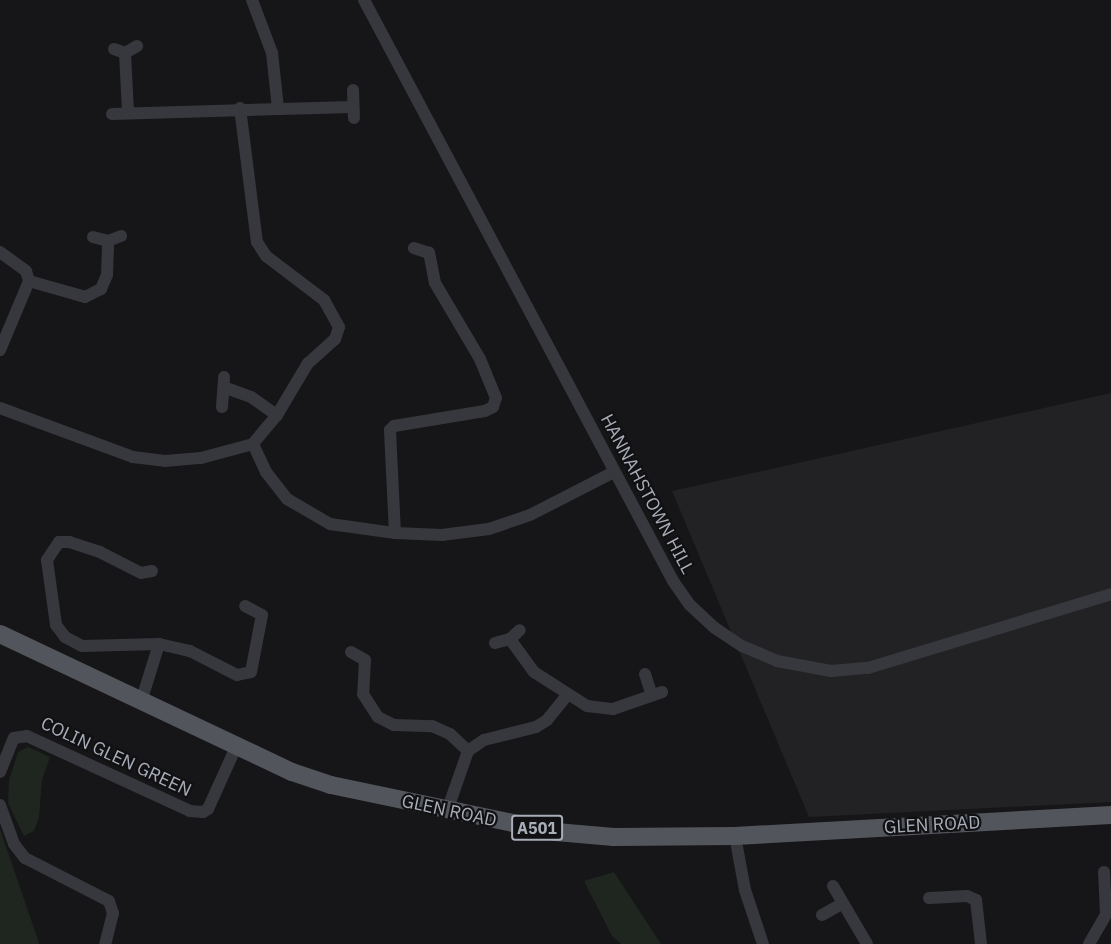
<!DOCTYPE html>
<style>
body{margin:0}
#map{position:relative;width:1111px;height:944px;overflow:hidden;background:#161618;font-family:"IBM Plex Sans",sans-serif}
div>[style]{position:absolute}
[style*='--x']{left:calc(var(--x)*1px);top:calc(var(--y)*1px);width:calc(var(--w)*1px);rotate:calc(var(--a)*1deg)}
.built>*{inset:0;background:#222225}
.green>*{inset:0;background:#1e261f}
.minor>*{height:12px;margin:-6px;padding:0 6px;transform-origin:6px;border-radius:6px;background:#37383d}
.primary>*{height:18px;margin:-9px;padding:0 9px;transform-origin:9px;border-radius:9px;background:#53555c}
span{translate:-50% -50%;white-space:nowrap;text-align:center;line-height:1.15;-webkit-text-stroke:4.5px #111113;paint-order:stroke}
.shield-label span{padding:2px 4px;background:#111113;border:2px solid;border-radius:4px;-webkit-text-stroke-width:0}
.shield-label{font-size:16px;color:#a8adb8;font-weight:700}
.street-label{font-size:18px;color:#a8adb8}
</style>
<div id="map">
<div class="built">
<i style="clip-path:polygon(1111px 393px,1111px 802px,809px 817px,672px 491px)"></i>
</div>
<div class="green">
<i style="clip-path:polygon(28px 747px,50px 757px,42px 780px,39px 817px,34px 831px,24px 836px,8px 803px,9px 780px,18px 752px)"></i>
<i style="clip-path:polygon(0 829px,37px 937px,39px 944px,0 944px)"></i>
<i style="clip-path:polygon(614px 872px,661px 944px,621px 944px,612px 936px,584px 881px)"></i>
</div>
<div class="minor">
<i style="--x:252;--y:0;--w:57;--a:69.3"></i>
<i style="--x:272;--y:53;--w:55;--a:83.8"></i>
<i style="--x:364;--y:0;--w:658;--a:61.99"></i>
<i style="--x:673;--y:581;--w:29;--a:55"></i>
<i style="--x:690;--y:605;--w:34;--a:43"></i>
<i style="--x:715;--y:628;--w:32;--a:34"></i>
<i style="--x:742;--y:646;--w:38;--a:23"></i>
<i style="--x:777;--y:661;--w:55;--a:10.5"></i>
<i style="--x:831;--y:671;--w:37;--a:-5"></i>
<i style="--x:868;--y:668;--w:254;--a:-16.9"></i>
<i style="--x:114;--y:49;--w:12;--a:20"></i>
<i style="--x:125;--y:53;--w:14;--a:-30"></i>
<i style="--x:125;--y:53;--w:60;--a:87.1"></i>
<i style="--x:353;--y:90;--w:28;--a:88"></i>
<i style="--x:240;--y:108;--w:135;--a:82.8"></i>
<i style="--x:257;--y:242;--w:17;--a:57"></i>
<i style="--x:266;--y:256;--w:73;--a:37.2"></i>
<i style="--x:324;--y:300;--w:31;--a:61"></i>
<i style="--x:339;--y:327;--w:13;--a:108"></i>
<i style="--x:335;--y:339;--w:36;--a:138"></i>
<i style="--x:308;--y:363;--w:61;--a:120.8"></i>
<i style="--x:277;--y:415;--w:38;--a:130"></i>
<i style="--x:112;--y:114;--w:240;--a:-1.7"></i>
<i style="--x:93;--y:237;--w:16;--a:15"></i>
<i style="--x:108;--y:241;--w:14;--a:-21"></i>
<i style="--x:0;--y:252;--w:32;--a:36"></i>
<i style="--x:26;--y:271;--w:10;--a:73"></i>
<i style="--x:29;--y:281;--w:75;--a:112.8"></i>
<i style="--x:29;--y:281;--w:58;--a:15.9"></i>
<i style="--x:85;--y:297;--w:18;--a:-27"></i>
<i style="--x:101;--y:289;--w:15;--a:-67"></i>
<i style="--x:107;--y:275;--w:34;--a:-88"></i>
<i style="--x:226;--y:388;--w:27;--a:20"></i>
<i style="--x:251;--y:397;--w:32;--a:35"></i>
<i style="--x:222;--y:407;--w:30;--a:-86"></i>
<i style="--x:0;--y:408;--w:142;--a:20.2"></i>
<i style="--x:133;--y:457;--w:32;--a:7"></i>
<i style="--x:165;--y:461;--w:36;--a:-5"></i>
<i style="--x:201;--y:458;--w:54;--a:-15.1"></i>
<i style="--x:253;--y:444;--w:31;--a:65"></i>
<i style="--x:266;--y:472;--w:34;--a:52"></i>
<i style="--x:287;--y:499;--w:50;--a:30.2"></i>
<i style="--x:330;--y:524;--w:66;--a:7.9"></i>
<i style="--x:395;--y:533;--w:47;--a:2.4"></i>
<i style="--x:442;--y:535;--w:47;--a:-7.3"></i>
<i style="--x:489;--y:529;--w:43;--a:-18.9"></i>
<i style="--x:530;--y:515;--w:94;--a:-27.1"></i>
<i style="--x:395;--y:533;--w:103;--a:-92.8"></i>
<i style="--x:390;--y:430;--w:6;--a:-45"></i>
<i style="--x:394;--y:426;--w:92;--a:-9.4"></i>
<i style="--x:485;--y:411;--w:9;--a:-27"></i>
<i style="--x:493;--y:407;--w:9;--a:-72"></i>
<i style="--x:496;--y:398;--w:42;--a:-112.3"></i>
<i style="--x:480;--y:359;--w:88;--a:-120.6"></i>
<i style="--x:435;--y:283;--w:31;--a:-101"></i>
<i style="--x:429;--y:253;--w:16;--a:-162"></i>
<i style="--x:152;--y:571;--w:11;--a:170"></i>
<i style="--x:141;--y:573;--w:46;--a:-152.9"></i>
<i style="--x:100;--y:552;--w:32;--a:-162"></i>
<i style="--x:70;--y:542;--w:11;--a:180"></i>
<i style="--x:59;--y:542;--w:22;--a:124"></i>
<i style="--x:47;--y:560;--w:66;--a:82.1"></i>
<i style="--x:56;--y:625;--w:15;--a:53"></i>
<i style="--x:65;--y:637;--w:19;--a:28"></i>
<i style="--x:82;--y:646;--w:77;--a:-1.5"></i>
<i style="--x:159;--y:644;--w:32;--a:13"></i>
<i style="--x:190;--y:651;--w:53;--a:27.1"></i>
<i style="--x:237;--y:675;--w:14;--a:-12"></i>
<i style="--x:251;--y:672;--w:58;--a:-79.1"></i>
<i style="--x:262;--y:615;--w:19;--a:-152"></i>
<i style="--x:510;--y:639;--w:41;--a:54"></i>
<i style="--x:534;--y:672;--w:63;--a:32.7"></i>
<i style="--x:587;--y:706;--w:26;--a:7"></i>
<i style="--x:613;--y:709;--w:52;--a:-19.1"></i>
<i style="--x:495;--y:643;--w:16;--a:-15"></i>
<i style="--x:510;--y:639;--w:13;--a:-42"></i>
<i style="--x:351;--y:652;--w:16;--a:30"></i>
<i style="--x:365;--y:660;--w:34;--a:93"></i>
<i style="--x:363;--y:694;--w:27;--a:57"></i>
<i style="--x:378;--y:717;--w:18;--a:27"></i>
<i style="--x:394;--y:725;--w:38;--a:2"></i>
<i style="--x:432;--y:726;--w:20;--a:24"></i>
<i style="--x:450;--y:734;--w:25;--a:43"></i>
<i style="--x:645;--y:674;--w:20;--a:72"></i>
<i style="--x:141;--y:702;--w:61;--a:-72.8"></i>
<i style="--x:0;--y:772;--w:37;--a:-68"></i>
<i style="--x:14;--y:738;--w:13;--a:-9"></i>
<i style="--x:27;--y:736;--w:179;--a:24.7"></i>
<i style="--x:190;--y:811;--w:13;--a:4"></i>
<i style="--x:203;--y:812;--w:6;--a:-31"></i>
<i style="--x:208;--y:809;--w:68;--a:-65.7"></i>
<i style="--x:0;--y:805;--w:41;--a:70.3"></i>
<i style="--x:14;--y:844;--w:18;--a:52"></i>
<i style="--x:25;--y:858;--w:94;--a:27.1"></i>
<i style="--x:109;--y:901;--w:13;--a:72"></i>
<i style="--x:113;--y:913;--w:32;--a:104"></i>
<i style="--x:447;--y:811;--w:64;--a:-70.7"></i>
<i style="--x:468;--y:751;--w:19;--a:-35"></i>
<i style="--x:484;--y:740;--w:54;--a:-14"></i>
<i style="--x:536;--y:727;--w:13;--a:-32"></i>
<i style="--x:547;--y:720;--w:32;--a:-51"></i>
<i style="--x:735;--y:836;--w:55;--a:79.5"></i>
<i style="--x:745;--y:890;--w:57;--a:71.6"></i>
<i style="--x:833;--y:886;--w:67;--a:59.6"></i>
<i style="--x:929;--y:898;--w:38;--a:-3"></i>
<i style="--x:967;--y:896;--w:10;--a:24"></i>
<i style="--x:976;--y:900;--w:44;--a:83.5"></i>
<i style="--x:822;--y:915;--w:23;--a:-29"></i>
<i style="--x:1089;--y:944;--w:34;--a:-60"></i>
<i style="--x:1106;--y:914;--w:42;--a:-92.7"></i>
</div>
<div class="primary">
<i style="--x:0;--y:634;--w:323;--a:25.3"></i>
<i style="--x:292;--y:772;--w:41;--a:18.4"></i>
<i style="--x:331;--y:785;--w:230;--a:11.8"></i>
<i style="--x:556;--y:832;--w:58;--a:4.9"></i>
<i style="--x:614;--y:837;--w:121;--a:-0.5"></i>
<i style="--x:735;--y:836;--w:377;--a:-3.2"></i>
</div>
<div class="shield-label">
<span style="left:537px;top:828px">A501</span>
</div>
<div class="street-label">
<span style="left:647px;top:494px;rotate:62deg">HANNAHSTOWN HILL</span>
<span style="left:116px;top:757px;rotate:25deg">COLIN GLEN GREEN</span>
<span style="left:449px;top:811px;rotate:12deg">GLEN ROAD</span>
<span style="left:932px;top:825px;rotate:-3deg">GLEN ROAD</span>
</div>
</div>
